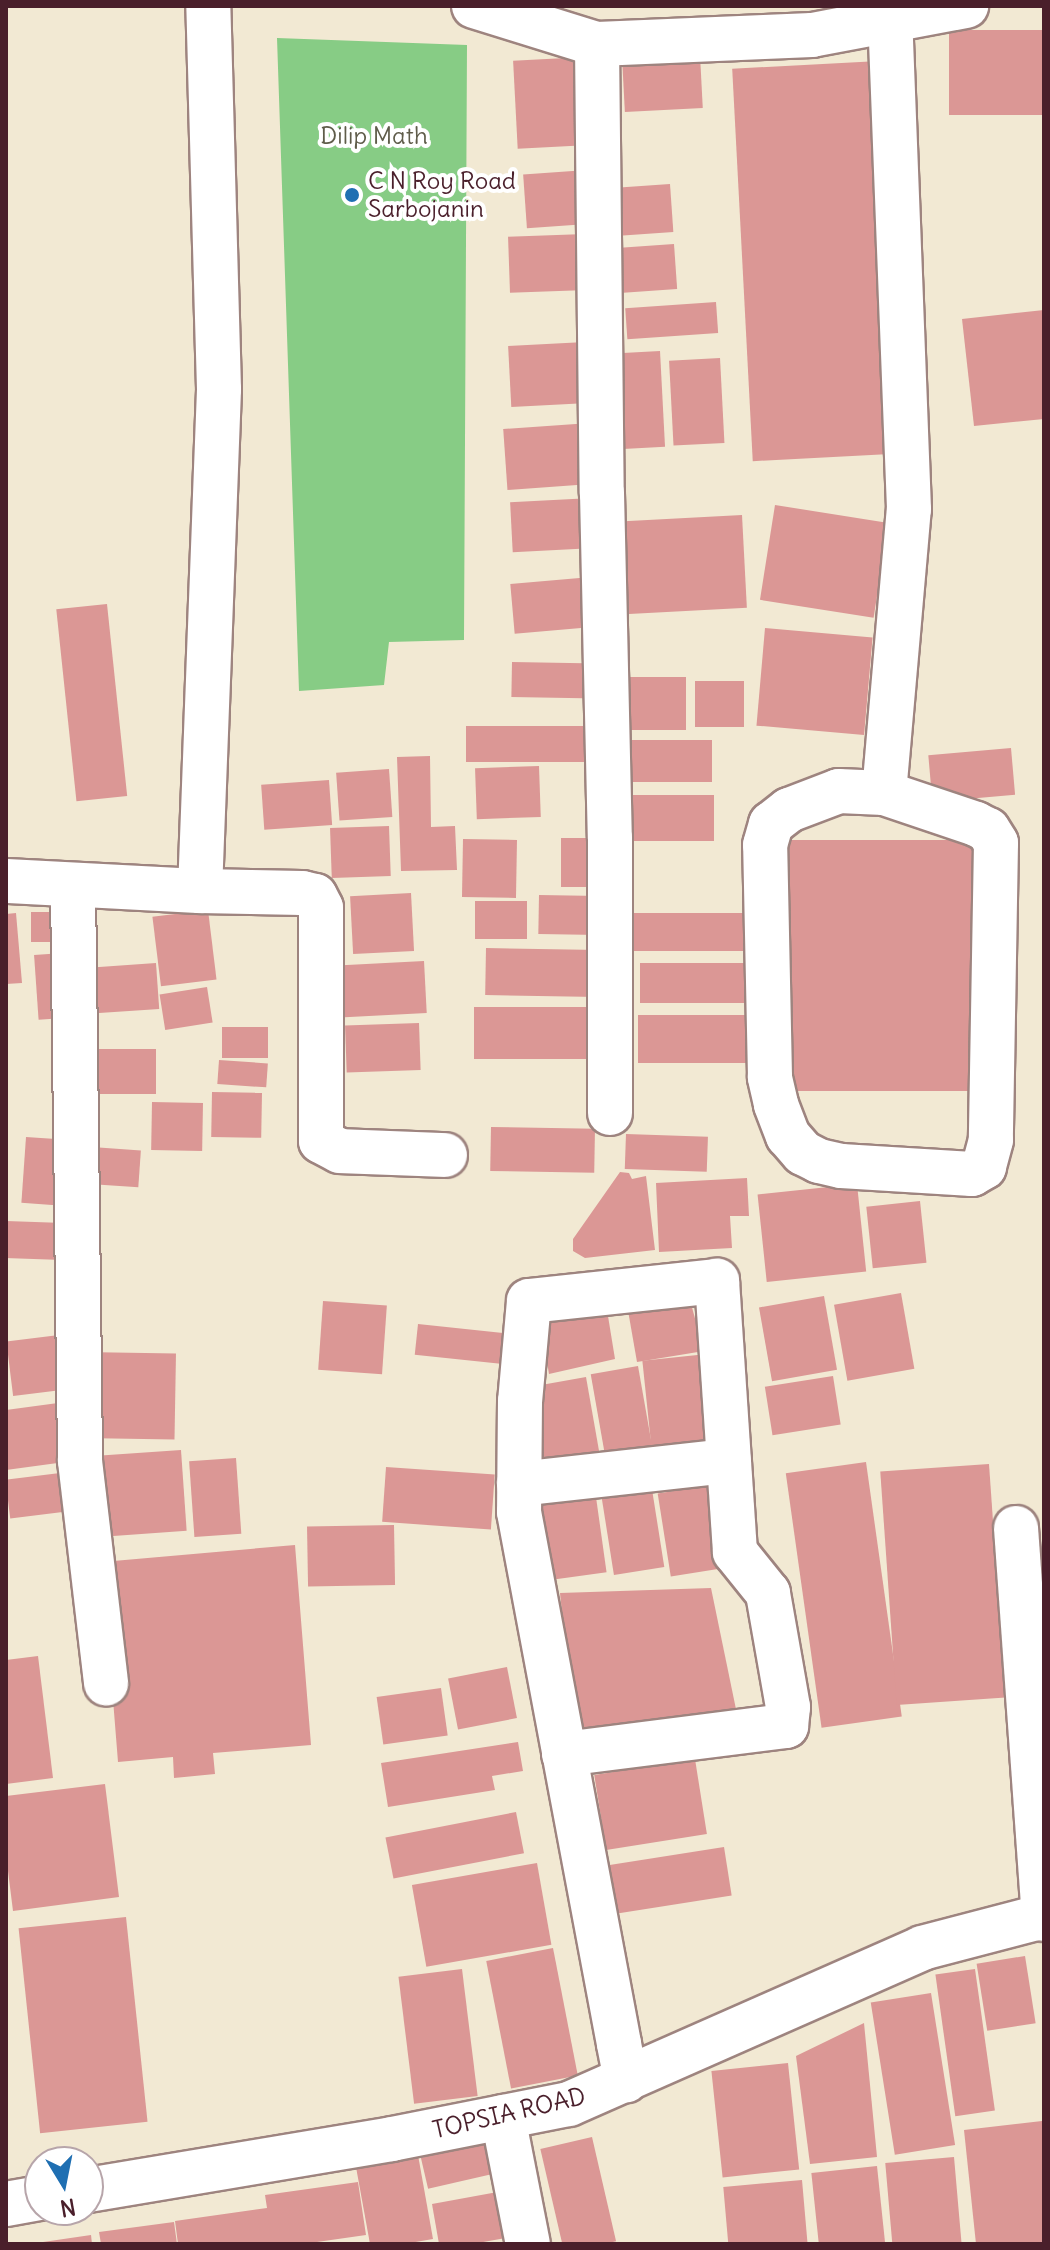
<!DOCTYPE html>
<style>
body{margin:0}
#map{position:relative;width:1050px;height:2250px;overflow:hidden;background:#f2e9d3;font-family:Delius,sans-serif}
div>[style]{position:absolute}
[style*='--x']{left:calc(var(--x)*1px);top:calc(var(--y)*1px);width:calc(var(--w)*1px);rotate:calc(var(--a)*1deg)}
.green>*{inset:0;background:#87cc85}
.building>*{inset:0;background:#db9795;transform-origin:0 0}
.roads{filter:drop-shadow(2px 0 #9e847f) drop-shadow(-2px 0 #9e847f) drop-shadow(0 2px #9e847f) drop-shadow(0 -2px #9e847f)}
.minor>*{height:44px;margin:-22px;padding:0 22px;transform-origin:22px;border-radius:22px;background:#fff}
.dots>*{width:22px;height:22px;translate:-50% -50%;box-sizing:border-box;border:4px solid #fff;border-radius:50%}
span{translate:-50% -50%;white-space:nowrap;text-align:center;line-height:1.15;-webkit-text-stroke:8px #fff;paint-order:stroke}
.park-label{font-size:24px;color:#5f5c4a}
.poi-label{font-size:24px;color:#4a1f2b}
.left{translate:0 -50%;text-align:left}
.street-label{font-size:24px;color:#4a1f2b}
.frame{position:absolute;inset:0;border:8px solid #4a1f2b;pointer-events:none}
.north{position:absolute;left:24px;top:2146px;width:80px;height:80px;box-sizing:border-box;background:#fff;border:2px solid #b7a5aa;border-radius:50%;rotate:170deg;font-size:22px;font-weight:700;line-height:32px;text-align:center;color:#4a1f2b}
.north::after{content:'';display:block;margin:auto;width:28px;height:36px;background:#1f6fb2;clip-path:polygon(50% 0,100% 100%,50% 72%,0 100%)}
</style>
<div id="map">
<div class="green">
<i style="clip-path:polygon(277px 38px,467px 45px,464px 640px,389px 642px,384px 685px,299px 691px)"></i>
</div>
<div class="building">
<i style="left:1044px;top:30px;width:85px;height:95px;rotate:90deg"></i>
<i style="left:700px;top:55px;width:53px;height:78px;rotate:87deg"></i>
<i style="left:585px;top:57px;width:88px;height:72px;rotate:87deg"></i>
<i style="left:879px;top:61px;width:393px;height:147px;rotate:87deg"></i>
<i style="left:587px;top:170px;width:54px;height:64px;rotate:86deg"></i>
<i style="left:670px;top:184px;width:48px;height:54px;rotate:86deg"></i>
<i style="left:585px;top:234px;width:56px;height:77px;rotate:88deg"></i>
<i style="left:674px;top:244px;width:45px;height:61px;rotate:86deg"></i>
<i style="left:716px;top:302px;width:31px;height:91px;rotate:86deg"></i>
<i style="clip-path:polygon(1044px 310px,1044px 419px,974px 426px,962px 319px)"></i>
<i style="left:585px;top:342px;width:61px;height:77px;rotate:87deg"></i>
<i style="left:660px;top:351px;width:96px;height:42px;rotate:87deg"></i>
<i style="left:720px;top:358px;width:85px;height:51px;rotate:87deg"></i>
<i style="left:590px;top:423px;width:61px;height:87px;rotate:86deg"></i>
<i style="left:592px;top:498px;width:50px;height:82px;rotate:87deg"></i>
<i style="left:775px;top:505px;width:115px;height:96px;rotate:9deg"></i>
<i style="left:742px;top:515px;width:93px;height:118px;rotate:87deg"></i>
<i style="left:591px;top:577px;width:50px;height:81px;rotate:85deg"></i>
<i style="left:107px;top:604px;width:193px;height:51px;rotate:84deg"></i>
<i style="left:765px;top:628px;width:108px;height:98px;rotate:5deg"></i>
<i style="left:512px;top:662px;width:86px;height:35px;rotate:1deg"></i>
<i style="left:620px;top:677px;width:66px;height:53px"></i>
<i style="left:695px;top:681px;width:49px;height:46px"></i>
<i style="left:466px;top:726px;width:125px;height:36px"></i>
<i style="left:627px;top:740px;width:85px;height:42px"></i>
<i style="left:1011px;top:748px;width:47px;height:83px;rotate:85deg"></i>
<i style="clip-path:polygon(430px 756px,431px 827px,455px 826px,457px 870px,401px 871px,397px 757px)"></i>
<i style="left:539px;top:766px;width:51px;height:64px;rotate:88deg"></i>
<i style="left:389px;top:769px;width:48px;height:53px;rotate:86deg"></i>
<i style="left:329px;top:780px;width:45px;height:68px;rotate:86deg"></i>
<i style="left:632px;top:795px;width:82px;height:46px"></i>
<i style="left:389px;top:826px;width:50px;height:59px;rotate:88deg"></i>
<i style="left:561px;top:838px;width:42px;height:49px"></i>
<i style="left:463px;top:839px;width:54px;height:58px;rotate:1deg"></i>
<i style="left:974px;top:840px;width:251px;height:192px;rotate:90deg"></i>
<i style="left:411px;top:893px;width:58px;height:61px;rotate:87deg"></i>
<i style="left:539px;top:895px;width:61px;height:39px;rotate:1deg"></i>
<i style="left:475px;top:901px;width:52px;height:38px"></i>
<i style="left:208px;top:910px;width:70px;height:56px;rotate:83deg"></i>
<i style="left:31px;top:912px;width:31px;height:30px"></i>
<i style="clip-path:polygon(16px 913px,22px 983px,6px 984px,6px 914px)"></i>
<i style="left:628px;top:913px;width:122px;height:38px"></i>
<i style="left:486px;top:948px;width:113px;height:47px;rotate:1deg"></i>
<i style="left:63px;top:953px;width:65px;height:29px;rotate:86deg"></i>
<i style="left:424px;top:961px;width:52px;height:82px;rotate:87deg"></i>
<i style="left:156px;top:963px;width:46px;height:64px;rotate:86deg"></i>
<i style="left:640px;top:963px;width:117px;height:40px"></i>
<i style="left:207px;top:987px;width:36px;height:48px;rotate:81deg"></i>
<i style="left:474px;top:1007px;width:127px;height:52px"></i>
<i style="left:638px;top:1015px;width:119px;height:48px"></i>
<i style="left:419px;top:1023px;width:47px;height:74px;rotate:88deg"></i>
<i style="left:268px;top:1027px;width:31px;height:46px;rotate:90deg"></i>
<i style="left:90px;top:1049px;width:66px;height:45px"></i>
<i style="left:219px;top:1060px;width:49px;height:24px;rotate:4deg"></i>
<i style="left:212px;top:1092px;width:50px;height:45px;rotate:1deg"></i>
<i style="left:152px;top:1102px;width:51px;height:48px;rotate:1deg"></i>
<i style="left:491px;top:1127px;width:104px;height:44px;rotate:1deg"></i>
<i style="left:626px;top:1134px;width:82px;height:35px;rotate:2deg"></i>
<i style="left:26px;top:1137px;width:41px;height:66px;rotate:4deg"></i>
<i style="left:92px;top:1147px;width:49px;height:37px;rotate:4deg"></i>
<i style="clip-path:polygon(620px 1172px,629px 1173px,632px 1179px,646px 1176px,655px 1250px,585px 1258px,573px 1251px,573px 1239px)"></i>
<i style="clip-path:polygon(747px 1178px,749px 1216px,730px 1216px,732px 1248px,659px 1252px,656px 1183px)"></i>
<i style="left:857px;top:1184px;width:88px;height:100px;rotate:84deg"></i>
<i style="left:920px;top:1201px;width:62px;height:54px;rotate:84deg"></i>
<i style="left:6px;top:1221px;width:65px;height:37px;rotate:2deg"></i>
<i style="clip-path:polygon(688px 1293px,704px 1351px,637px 1362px,626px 1299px)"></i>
<i style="left:901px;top:1293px;width:77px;height:68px;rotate:80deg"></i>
<i style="left:824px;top:1296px;width:75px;height:66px;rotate:80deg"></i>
<i style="left:323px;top:1301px;width:64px;height:69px;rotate:4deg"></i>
<i style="clip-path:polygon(607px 1310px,615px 1359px,549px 1374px,539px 1313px)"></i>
<i style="left:418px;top:1324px;width:100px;height:31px;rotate:6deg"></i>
<i style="left:59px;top:1335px;width:55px;height:53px;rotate:83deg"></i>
<i style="left:83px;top:1352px;width:93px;height:86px;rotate:1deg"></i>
<i style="left:707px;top:1354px;width:87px;height:65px;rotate:84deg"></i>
<i style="left:638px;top:1366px;width:82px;height:48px;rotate:80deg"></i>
<i style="left:833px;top:1376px;width:49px;height:69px;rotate:81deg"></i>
<i style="left:586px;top:1377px;width:78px;height:57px;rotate:80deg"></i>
<i style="clip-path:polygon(58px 1403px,65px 1462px,6px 1470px,6px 1410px)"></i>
<i style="left:181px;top:1450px;width:81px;height:91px;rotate:86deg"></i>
<i style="left:236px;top:1458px;width:76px;height:47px;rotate:86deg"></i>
<i style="left:866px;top:1462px;width:257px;height:81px;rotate:82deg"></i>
<i style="left:989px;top:1464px;width:234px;height:109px;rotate:86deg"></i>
<i style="left:386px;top:1467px;width:109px;height:55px;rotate:4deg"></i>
<i style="left:68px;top:1472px;width:39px;height:63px;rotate:83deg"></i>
<i style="left:651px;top:1483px;width:85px;height:51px;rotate:81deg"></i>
<i style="left:711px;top:1485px;width:84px;height:54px;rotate:81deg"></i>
<i style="left:595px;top:1490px;width:83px;height:55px;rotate:82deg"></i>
<i style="left:394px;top:1525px;width:60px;height:87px;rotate:89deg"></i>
<i style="clip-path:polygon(295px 1545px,311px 1745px,213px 1753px,215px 1774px,174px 1778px,173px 1757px,118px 1762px,102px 1562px)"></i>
<i style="clip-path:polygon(711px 1588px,738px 1719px,574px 1733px,560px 1593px)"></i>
<i style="clip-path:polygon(38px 1656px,53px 1778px,6px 1784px,6px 1660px)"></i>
<i style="left:507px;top:1667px;width:52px;height:60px;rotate:79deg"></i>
<i style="left:441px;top:1688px;width:48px;height:65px;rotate:82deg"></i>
<i style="clip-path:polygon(518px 1742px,523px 1771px,492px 1776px,495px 1790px,388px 1807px,381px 1763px)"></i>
<i style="left:695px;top:1759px;width:76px;height:102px;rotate:81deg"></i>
<i style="clip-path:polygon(105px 1784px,119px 1897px,13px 1911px,6px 1855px,6px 1796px)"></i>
<i style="left:516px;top:1812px;width:42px;height:133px;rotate:79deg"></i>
<i style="left:724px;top:1847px;width:49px;height:119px;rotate:81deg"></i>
<i style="left:537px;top:1863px;width:83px;height:127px;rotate:80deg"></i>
<i style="left:126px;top:1917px;width:206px;height:108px;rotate:84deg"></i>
<i style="left:553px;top:1948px;width:130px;height:68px;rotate:79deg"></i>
<i style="left:1025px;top:1956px;width:68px;height:49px;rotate:81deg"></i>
<i style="left:462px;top:1969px;width:128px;height:64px;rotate:83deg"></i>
<i style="left:975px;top:1969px;width:143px;height:40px;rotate:82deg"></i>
<i style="left:931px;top:1993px;width:154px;height:61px;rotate:81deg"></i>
<i style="clip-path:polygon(864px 2023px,877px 2157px,810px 2164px,796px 2056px)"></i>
<i style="left:788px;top:2063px;width:107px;height:77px;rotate:84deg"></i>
<i style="clip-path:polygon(1042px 2121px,1044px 2244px,976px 2244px,964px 2130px)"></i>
<i style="left:592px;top:2137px;width:107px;height:53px;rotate:77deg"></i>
<i style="left:493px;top:2141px;width:32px;height:74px;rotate:77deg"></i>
<i style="clip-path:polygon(418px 2155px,433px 2239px,404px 2244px,370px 2244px,356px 2167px)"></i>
<i style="left:954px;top:2157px;width:87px;height:69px;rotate:85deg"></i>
<i style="left:877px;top:2166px;width:78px;height:66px;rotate:84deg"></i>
<i style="left:802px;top:2180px;width:64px;height:79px;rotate:85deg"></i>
<i style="clip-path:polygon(358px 2182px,366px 2235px,303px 2244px,178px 2244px,175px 2221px,267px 2208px,265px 2195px)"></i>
<i style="clip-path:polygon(503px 2191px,511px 2237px,472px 2244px,439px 2244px,432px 2204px)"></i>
<i style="clip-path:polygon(174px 2222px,177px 2244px,101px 2244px,99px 2232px)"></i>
<i style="clip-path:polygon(91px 2235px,92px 2244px,43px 2244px,43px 2242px)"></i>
</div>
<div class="roads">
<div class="minor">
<i style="--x:474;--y:6;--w:129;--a:17.2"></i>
<i style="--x:597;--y:44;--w:215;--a:-2.4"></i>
<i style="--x:812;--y:35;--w:157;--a:-10.7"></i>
<i style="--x:597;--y:44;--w:449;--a:89.4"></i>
<i style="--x:602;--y:493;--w:345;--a:88.7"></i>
<i style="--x:610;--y:838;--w:275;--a:90"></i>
<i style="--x:839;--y:791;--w:45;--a:2.5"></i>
<i style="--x:884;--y:793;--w:97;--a:18.6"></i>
<i style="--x:976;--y:824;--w:13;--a:27"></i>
<i style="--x:988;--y:830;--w:15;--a:58"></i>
<i style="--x:996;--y:843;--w:297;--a:91"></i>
<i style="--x:991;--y:1140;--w:28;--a:105"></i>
<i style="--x:984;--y:1167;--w:14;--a:150"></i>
<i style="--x:972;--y:1174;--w:131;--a:-176.5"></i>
<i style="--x:841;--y:1166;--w:23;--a:-167"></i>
<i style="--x:819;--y:1161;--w:18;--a:-153"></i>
<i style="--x:803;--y:1153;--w:23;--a:-131"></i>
<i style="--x:788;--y:1136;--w:34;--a:-111"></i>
<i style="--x:776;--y:1104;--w:28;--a:-103"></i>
<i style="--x:770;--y:1077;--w:232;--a:-91.2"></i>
<i style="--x:765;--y:845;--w:22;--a:-74"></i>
<i style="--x:771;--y:824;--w:23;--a:-38"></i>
<i style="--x:789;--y:810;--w:53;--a:-20.8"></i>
<i style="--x:884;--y:793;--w:285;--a:-85"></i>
<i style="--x:909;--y:509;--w:488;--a:-92.2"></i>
<i style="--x:6;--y:881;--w:194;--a:3"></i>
<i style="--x:200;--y:891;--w:502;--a:-87.83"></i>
<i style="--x:219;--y:389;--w:383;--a:-91.6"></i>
<i style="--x:73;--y:885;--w:576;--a:89.3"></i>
<i style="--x:80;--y:1461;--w:224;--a:83.3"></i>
<i style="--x:200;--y:891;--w:102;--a:1.1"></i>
<i style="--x:302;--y:893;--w:13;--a:13"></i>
<i style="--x:315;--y:896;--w:13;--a:63"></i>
<i style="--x:321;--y:908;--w:233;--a:90"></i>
<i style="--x:321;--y:1141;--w:21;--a:28"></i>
<i style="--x:340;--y:1151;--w:105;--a:2.2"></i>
<i style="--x:519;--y:1484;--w:211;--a:-6.3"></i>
<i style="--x:1016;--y:1528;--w:392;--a:85.9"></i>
<i style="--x:564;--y:1754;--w:224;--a:-7.2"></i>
<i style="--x:786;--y:1726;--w:19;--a:-84"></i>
<i style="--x:788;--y:1707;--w:116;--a:-100"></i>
<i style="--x:768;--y:1593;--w:53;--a:-128.8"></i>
<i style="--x:735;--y:1552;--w:272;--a:-93.8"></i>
<i style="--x:717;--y:1281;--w:189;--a:173.9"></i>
<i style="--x:529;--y:1301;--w:100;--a:95.1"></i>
<i style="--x:520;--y:1401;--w:111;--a:90.5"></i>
<i style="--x:519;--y:1512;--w:541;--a:79.35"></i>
<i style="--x:619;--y:2044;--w:37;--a:79"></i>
<i style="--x:503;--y:2117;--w:129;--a:78.9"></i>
<i style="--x:88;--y:2190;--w:308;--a:-9.5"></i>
<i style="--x:392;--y:2139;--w:180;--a:-11.2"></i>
<i style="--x:569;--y:2104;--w:386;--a:-23.8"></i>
<i style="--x:922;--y:1948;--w:126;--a:-14.7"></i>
<i style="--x:6;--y:2204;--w:35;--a:-10"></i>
</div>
</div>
<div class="dots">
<i style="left:352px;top:195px;background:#1f6fb2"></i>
</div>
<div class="park-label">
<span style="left:374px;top:136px">Dilip Math</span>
</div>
<div class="poi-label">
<span class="left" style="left:368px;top:195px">C N Roy Road<br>Sarbojanin</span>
</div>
<div class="street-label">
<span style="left:509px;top:2113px;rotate:-13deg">TOPSIA ROAD</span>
</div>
<div class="frame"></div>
<div class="north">N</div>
</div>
